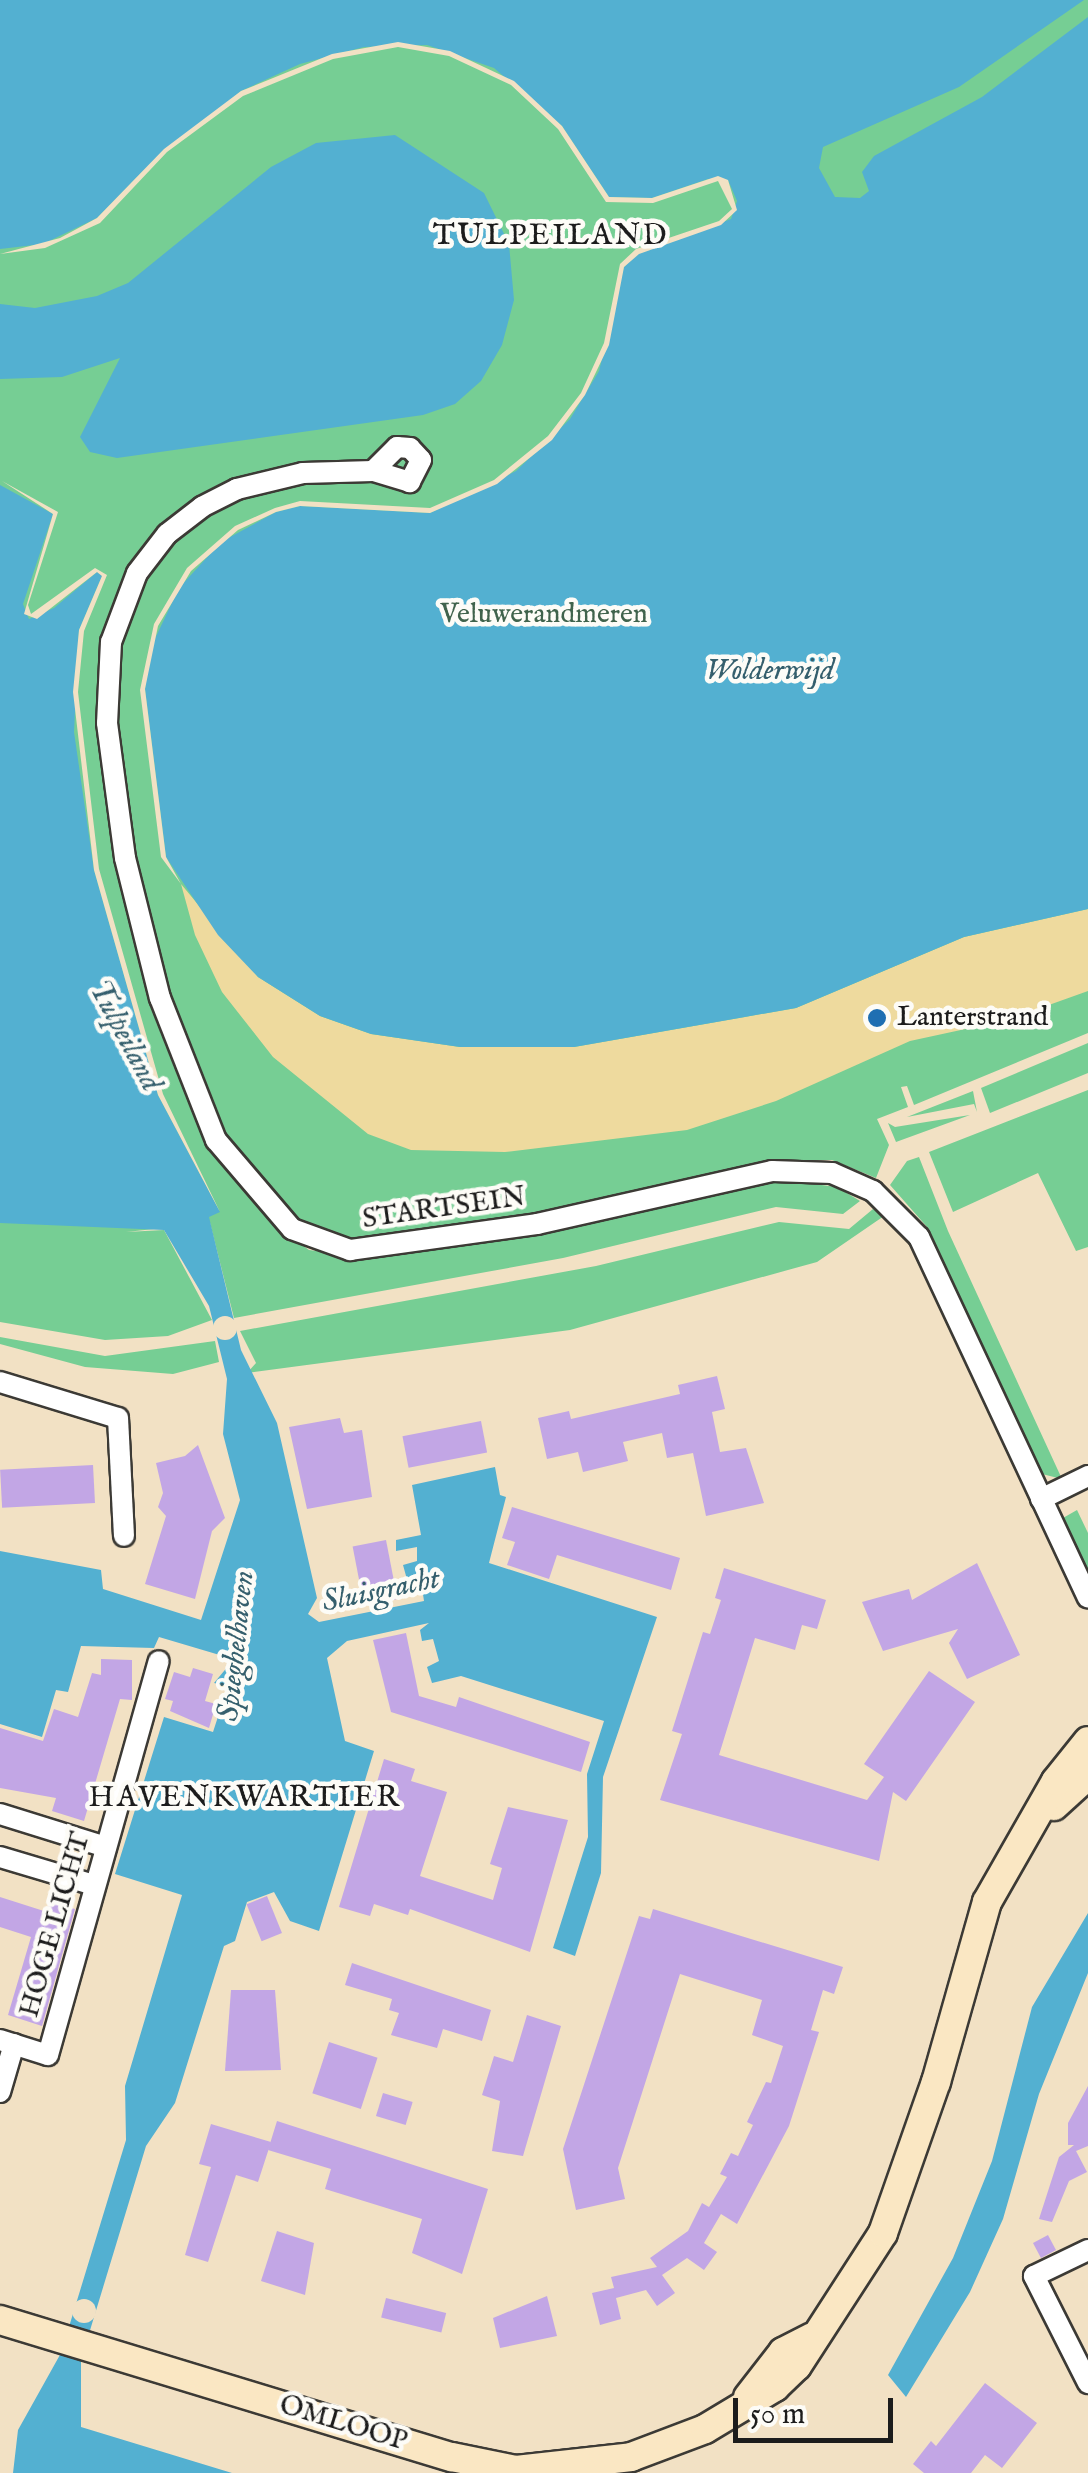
<!DOCTYPE html>
<style>
body{margin:0}
#map{position:relative;width:1088px;height:2473px;overflow:hidden;background:#f2e1c4;font-family:"IM FELL English",serif}
div>[style]{position:absolute}
[style*='--x']{left:calc(var(--x)*1px);top:calc(var(--y)*1px);width:calc(var(--w)*1px);rotate:calc(var(--a)*1deg)}
.green>*{inset:0;background:#76ce94}
.sand>*{inset:0;background:#eeda9e}
.water>*{inset:0;background:#53b0d1}
.pier>*{inset:0;background:#f2e1c4}
.round{border-radius:50%}
.building>*{inset:0;background:#c2a6e5;transform-origin:0 0}
.roads{filter:drop-shadow(2px 0 #3c3a35) drop-shadow(-2px 0 #3c3a35) drop-shadow(0 2px #3c3a35) drop-shadow(0 -2px #3c3a35)}
.minor>*{height:20px;margin:-10px;padding:0 10px;transform-origin:10px;border-radius:10px;background:#fff}
.secondary>*{height:28px;margin:-14px;padding:0 14px;transform-origin:14px;border-radius:14px;background:#fae7c3}
.dots>*{width:28px;height:28px;translate:-50% -50%;box-sizing:border-box;border:5px solid #fdfcf7;border-radius:50%}
span{translate:-50% -50%;white-space:nowrap;text-align:center;line-height:1.15;-webkit-text-stroke:9px #fdfcf7;paint-order:stroke}
.park-label{font-size:28px;color:#40634c}
.poi-label{font-size:28px;color:#1c1c1c}
.left{translate:0 -50%;text-align:left}
.street-label{font-size:28px;color:#1c1c1c}
.neighbourhood-label{font-size:30px;color:#1c1c1c;letter-spacing:2.5px}
.water-label{font-size:30px;color:#355f6d;font-style:italic}
.scale{position:absolute;left:733px;top:2398px;width:160px;height:45px;box-sizing:border-box;border:5px solid #1c1c1c;border-top:0;padding-left:12px;font-size:30px;line-height:35px;white-space:nowrap;color:#1c1c1c;-webkit-text-stroke:8px #fdfcf7;paint-order:stroke}
</style>
<div id="map">
<div class="green">
<i style="clip-path:polygon(0 0,1088px 0,1088px 1033px,914px 1105px,907px 1086px,901px 1087px,908px 1107px,877px 1119px,889px 1145px,876px 1178px,832px 1160px,776px 1160px,516px 1218px,351px 1242px,319px 1234px,291px 1217px,267px 1219px,309px 1250px,370px 1258px,591px 1222px,776px 1179px,837px 1187px,860px 1201px,843px 1214px,776px 1207px,563px 1258px,234px 1318px,210px 1223px,126px 1232px,164px 1230px,212px 1320px,168px 1336px,105px 1340px,0 1322px)"></i>
<i style="clip-path:polygon(1088px 1043px,1088px 1073px,990px 1113px,981px 1088px)"></i>
<i style="clip-path:polygon(1088px 1090px,1088px 1247px,1076px 1251px,1038px 1173px,953px 1212px,929px 1152px)"></i>
<i style="clip-path:polygon(973px 1091px,977px 1112px,974px 1104px,907px 1117px)"></i>
<i style="clip-path:polygon(970px 1115px,896px 1142px,888px 1123px,895px 1127px)"></i>
<i style="clip-path:polygon(919px 1157px,948px 1231px,1062px 1479px,1042px 1474px,928px 1228px,890px 1185px,907px 1161px)"></i>
<i style="clip-path:polygon(873px 1209px,884px 1216px,817px 1262px,570px 1330px,247px 1373px,256px 1363px,240px 1331px,596px 1266px,779px 1222px,849px 1229px)"></i>
<i style="clip-path:polygon(0 1337px,105px 1356px,215px 1341px,219px 1362px,173px 1374px,85px 1367px,0 1344px)"></i>
<i style="clip-path:polygon(1077px 1510px,1088px 1533px,1088px 1573px,1063px 1518px)"></i>
</div>
<div class="sand">
<i style="clip-path:polygon(181px 884px,258px 977px,320px 1016px,371px 1034px,460px 1047px,574px 1047px,796px 1008px,964px 937px,1088px 909px,1088px 991px,1007px 1020px,910px 1041px,776px 1101px,687px 1130px,505px 1152px,411px 1150px,368px 1134px,273px 1057px,222px 992px,195px 935px)"></i>
</div>
<div class="water">
<i style="clip-path:polygon(0 0,1084px 0,959px 87px,823px 147px,819px 168px,835px 197px,860px 198px,869px 191px,862px 172px,874px 156px,982px 97px,1088px 17px,1088px 909px,964px 937px,796px 1008px,574px 1047px,460px 1047px,371px 1034px,320px 1016px,258px 977px,218px 935px,166px 857px,145px 689px,151px 647px,179px 588px,221px 542px,276px 512px,300px 506px,430px 513px,516px 471px,570px 419px,599px 371px,624px 267px,638px 254px,731px 219px,737px 201px,728px 180px,708px 179px,652px 198px,609px 197px,562px 126px,494px 68px,427px 45px,364px 47px,300px 64px,241px 91px,142px 172px,97px 218px,43px 244px,0 249px)"></i>
<i style="clip-path:polygon(395px 135px,484px 193px,509px 244px,514px 300px,502px 345px,481px 381px,455px 404px,423px 415px,117px 458px,90px 452px,80px 437px,120px 358px,62px 377px,0 379px,0 304px,35px 308px,97px 296px,128px 283px,271px 167px,316px 143px)"></i>
<i style="clip-path:polygon(0 485px,53px 514px,23px 604px,29px 619px,54px 608px,97px 572px,102px 576px,79px 630px,74px 732px,94px 870px,158px 1095px,220px 1212px,209px 1217px,241px 1350px,277px 1423px,317px 1598px,308px 1614px,319px 1622px,424px 1601px,421px 1581px,408px 1583px,403px 1565px,417px 1561px,417px 1547px,396px 1551px,396px 1540px,421px 1535px,412px 1485px,495px 1467px,500px 1495px,506px 1497px,489px 1563px,657px 1617px,603px 1777px,601px 1873px,575px 1956px,553px 1948px,588px 1837px,587px 1774px,604px 1721px,461px 1676px,432px 1683px,427px 1667px,439px 1661px,433px 1639px,422px 1641px,420px 1630px,429px 1623px,347px 1641px,327px 1658px,345px 1741px,374px 1751px,319px 1931px,290px 1921px,274px 1892px,247px 1902px,235px 1941px,224px 1946px,175px 2103px,146px 2146px,81px 2360px,81px 2427px,232px 2473px,13px 2473px,18px 2430px,61px 2353px,126px 2140px,125px 2086px,182px 1895px,115px 1874px,164px 1717px,213px 1732px,228px 1686px,214px 1683px,229px 1665px,223px 1656px,159px 1637px,154px 1648px,81px 1646px,68px 1692px,56px 1690px,42px 1737px,0 1724px,0 1551px,101px 1570px,103px 1589px,201px 1620px,240px 1500px,223px 1434px,227px 1379px,209px 1306px,164px 1230px,0 1223px)"></i>
<i style="clip-path:polygon(1088px 1913px,1088px 1973px,1039px 2094px,1003px 2219px,970px 2292px,906px 2397px,888px 2375px,953px 2258px,992px 2161px,1032px 2007px)"></i>
</div>
<div class="pier">
<i style="clip-path:polygon(398px 42px,450px 51px,514px 81px,562px 126px,609px 197px,652px 198px,718px 176px,728px 180px,737px 210px,721px 225px,639px 254px,624px 267px,609px 345px,585px 395px,552px 440px,497px 484px,430px 513px,300px 506px,276px 512px,238px 530px,191px 571px,158px 626px,145px 689px,166px 857px,181px 884px,161px 857px,140px 690px,154px 624px,187px 568px,235px 526px,275px 508px,300px 501px,430px 508px,494px 480px,548px 436px,581px 393px,604px 343px,620px 264px,636px 249px,719px 221px,732px 209px,718px 181px,653px 203px,606px 202px,558px 129px,511px 85px,449px 56px,398px 47px,333px 59px,243px 96px,167px 152px,100px 223px,45px 248px,0 254px,60px 238px,97px 218px,164px 149px,241px 91px,332px 54px)"></i>
<i style="clip-path:polygon(2px 481px,58px 512px,28px 605px,31px 614px,95px 568px,107px 575px,84px 631px,78px 692px,99px 869px,163px 1094px,220px 1212px,158px 1095px,94px 870px,73px 692px,79px 630px,102px 576px,97px 572px,37px 619px,24px 614px,53px 514px)"></i>
<i class="round" style="left:213px;top:1316px;width:24px;height:24px"></i>
<i class="round" style="left:72px;top:2299px;width:24px;height:24px"></i>
</div>
<div class="building">
<i style="clip-path:polygon(717px 1376px,725px 1409px,712px 1412px,720px 1452px,746px 1448px,764px 1503px,706px 1516px,693px 1453px,667px 1458px,662px 1433px,623px 1442px,628px 1461px,583px 1472px,578px 1452px,547px 1459px,538px 1418px,569px 1411px,571px 1419px,680px 1394px,678px 1385px)"></i>
<i style="clip-path:polygon(340px 1418px,344px 1433px,362px 1430px,372px 1497px,307px 1509px,289px 1427px)"></i>
<i style="left:481px;top:1421px;width:32px;height:80px;rotate:79deg"></i>
<i style="clip-path:polygon(198px 1445px,225px 1518px,212px 1531px,195px 1599px,145px 1584px,166px 1516px,158px 1507px,163px 1493px,156px 1463px,185px 1456px)"></i>
<i style="left:93px;top:1465px;width:38px;height:93px;rotate:87deg"></i>
<i style="clip-path:polygon(512px 1507px,680px 1558px,671px 1590px,557px 1555px,549px 1579px,507px 1565px,515px 1542px,502px 1538px)"></i>
<i style="left:386px;top:1540px;width:60px;height:34px;rotate:79deg"></i>
<i style="clip-path:polygon(977px 1563px,1020px 1655px,967px 1679px,949px 1643px,958px 1629px,883px 1651px,862px 1602px,909px 1589px,912px 1600px)"></i>
<i style="clip-path:polygon(724px 1568px,826px 1600px,817px 1629px,802px 1625px,795px 1650px,755px 1638px,719px 1755px,867px 1800px,884px 1777px,864px 1764px,929px 1671px,975px 1702px,906px 1801px,893px 1792px,879px 1861px,660px 1800px,682px 1734px,672px 1731px,703px 1632px,710px 1634px,721px 1600px,715px 1598px)"></i>
<i style="clip-path:polygon(406px 1633px,419px 1696px,456px 1707px,459px 1697px,590px 1742px,581px 1772px,391px 1712px,373px 1640px)"></i>
<i style="clip-path:polygon(101px 1659px,132px 1660px,132px 1700px,120px 1699px,84px 1821px,52px 1811px,56px 1798px,0 1788px,0 1728px,43px 1741px,54px 1709px,78px 1717px,92px 1673px,101px 1675px)"></i>
<i style="clip-path:polygon(193px 1668px,213px 1674px,205px 1701px,216px 1704px,209px 1728px,170px 1711px,173px 1701px,165px 1699px,174px 1672px,190px 1677px)"></i>
<i style="clip-path:polygon(384px 1759px,415px 1769px,411px 1781px,447px 1792px,420px 1876px,493px 1900px,502px 1868px,490px 1864px,508px 1807px,568px 1820px,530px 1952px,410px 1909px,408px 1915px,374px 1904px,370px 1916px,339px 1907px)"></i>
<i style="left:267px;top:1896px;width:40px;height:22px;rotate:68deg"></i>
<i style="clip-path:polygon(0 1897px,47px 1912px,50px 1902px,75px 1909px,42px 2026px,8px 2015px,31px 1937px,0 1927px)"></i>
<i style="clip-path:polygon(653px 1909px,843px 1967px,834px 1994px,823px 1990px,811px 2030px,819px 2032px,789px 2126px,737px 2224px,721px 2214px,704px 2243px,717px 2252px,704px 2270px,687px 2258px,662px 2275px,675px 2293px,657px 2306px,646px 2290px,616px 2298px,621px 2319px,600px 2325px,592px 2293px,614px 2288px,611px 2277px,657px 2267px,650px 2258px,688px 2231px,702px 2203px,709px 2207px,727px 2177px,720px 2174px,731px 2153px,738px 2156px,753px 2125px,747px 2122px,766px 2082px,771px 2083px,783px 2046px,752px 2035px,762px 2000px,680px 1974px,618px 2168px,625px 2199px,576px 2210px,563px 2149px,639px 1916px,650px 1919px)"></i>
<i style="clip-path:polygon(352px 1963px,491px 2010px,482px 2041px,443px 2029px,437px 2048px,391px 2035px,399px 2013px,389px 2010px,392px 1999px,345px 1985px)"></i>
<i style="clip-path:polygon(231px 1990px,275px 1990px,281px 2070px,225px 2071px)"></i>
<i style="clip-path:polygon(527px 2015px,561px 2026px,523px 2156px,492px 2151px,500px 2101px,482px 2095px,494px 2056px,513px 2062px)"></i>
<i style="left:329px;top:2042px;width:51px;height:54px;rotate:18deg"></i>
<i style="clip-path:polygon(1088px 2086px,1088px 2146px,1076px 2151px,1087px 2172px,1069px 2181px,1052px 2222px,1039px 2219px,1059px 2157px,1074px 2145px,1068px 2145px,1068px 2123px)"></i>
<i style="left:383px;top:2093px;width:31px;height:24px;rotate:17deg"></i>
<i style="clip-path:polygon(277px 2121px,488px 2189px,462px 2274px,412px 2253px,422px 2219px,325px 2189px,331px 2169px,268px 2150px)"></i>
<i style="clip-path:polygon(211px 2124px,271px 2142px,258px 2182px,236px 2175px,208px 2262px,185px 2255px,211px 2167px,199px 2164px)"></i>
<i style="clip-path:polygon(277px 2231px,314px 2243px,305px 2295px,261px 2281px)"></i>
<i style="left:1048px;top:2235px;width:17px;height:17px;rotate:62deg"></i>
<i style="clip-path:polygon(547px 2296px,557px 2336px,500px 2348px,493px 2318px)"></i>
<i style="left:386px;top:2298px;width:62px;height:20px;rotate:14deg"></i>
<i style="clip-path:polygon(985px 2383px,1037px 2423px,1002px 2468px,985px 2455px,971px 2473px,924px 2473px,913px 2464px,931px 2441px,936px 2446px)"></i>
</div>
<div class="roads">
<div class="minor">
<i style="--x:373;--y:471;--w:34;--a:-45"></i>
<i style="--x:397;--y:447;--w:13;--a:4"></i>
<i style="--x:410;--y:448;--w:16;--a:47"></i>
<i style="--x:421;--y:460;--w:25;--a:117"></i>
<i style="--x:410;--y:482;--w:39;--a:-163"></i>
<i style="--x:373;--y:471;--w:70;--a:178.4"></i>
<i style="--x:303;--y:473;--w:68;--a:166.4"></i>
<i style="--x:237;--y:489;--w:39;--a:153"></i>
<i style="--x:202;--y:507;--w:44;--a:142.4"></i>
<i style="--x:167;--y:534;--w:49;--a:127.6"></i>
<i style="--x:137;--y:573;--w:74;--a:110.6"></i>
<i style="--x:111;--y:642;--w:81;--a:92.8"></i>
<i style="--x:107;--y:723;--w:136;--a:82.4"></i>
<i style="--x:125;--y:858;--w:144;--a:76"></i>
<i style="--x:160;--y:998;--w:153;--a:68.5"></i>
<i style="--x:216;--y:1140;--w:117;--a:49.5"></i>
<i style="--x:292;--y:1229;--w:62;--a:19.9"></i>
<i style="--x:350;--y:1250;--w:189;--a:-7.9"></i>
<i style="--x:537;--y:1224;--w:241;--a:-12.7"></i>
<i style="--x:772;--y:1171;--w:60;--a:1.9"></i>
<i style="--x:832;--y:1173;--w:45;--a:23.7"></i>
<i style="--x:873;--y:1191;--w:65;--a:45"></i>
<i style="--x:919;--y:1237;--w:398;--a:64.9"></i>
<i style="--x:0;--y:1382;--w:123;--a:17"></i>
<i style="--x:118;--y:1418;--w:118;--a:87.1"></i>
<i style="--x:1041;--y:1499;--w:52;--a:-26.1"></i>
<i style="--x:0;--y:1814;--w:111;--a:17.3"></i>
<i style="--x:0;--y:1857;--w:98;--a:16.6"></i>
<i style="--x:0;--y:2040;--w:50;--a:17.4"></i>
<i style="--x:48;--y:2055;--w:409;--a:-74.3"></i>
<i style="--x:0;--y:2092;--w:50;--a:-73.7"></i>
<i style="--x:1088;--y:2250;--w:60;--a:154.3"></i>
<i style="--x:1034;--y:2276;--w:120;--a:63.2"></i>
</div>
<div class="secondary">
<i style="--x:1054;--y:1806;--w:46;--a:-42.4"></i>
<i style="--x:0;--y:2320;--w:472;--a:16.9"></i>
<i style="--x:452;--y:2457;--w:65;--a:11.5"></i>
<i style="--x:516;--y:2470;--w:116;--a:-6.4"></i>
<i style="--x:631;--y:2457;--w:79;--a:-20.7"></i>
<i style="--x:705;--y:2429;--w:82;--a:-31"></i>
<i style="--x:775;--y:2387;--w:30;--a:-44"></i>
<i style="--x:797;--y:2366;--w:158;--a:-57.1"></i>
<i style="--x:883;--y:2233;--w:160;--a:-70.7"></i>
<i style="--x:936;--y:2082;--w:187;--a:-74.2"></i>
<i style="--x:987;--y:1902;--w:139;--a:-60.3"></i>
<i style="--x:1056;--y:1781;--w:51;--a:-51.3"></i>
<i style="--x:748;--y:2397;--w:57;--a:-52.1"></i>
<i style="--x:783;--y:2352;--w:33;--a:-27"></i>
</div>
</div>
<div class="dots">
<i style="left:877px;top:1018px;background:#1f6fb2"></i>
</div>
<div class="park-label">
<span style="left:544px;top:615px">Veluwerandmeren</span>
</div>
<div class="poi-label">
<span class="left" style="left:897px;top:1018px">Lanterstrand</span>
</div>
<div class="street-label">
<span style="left:444px;top:1209px;rotate:-8deg">STARTSEIN</span>
<span style="left:56px;top:1925px;rotate:-74deg">HOGE LICHT</span>
<span style="left:343px;top:2424px;rotate:17deg">OMLOOP</span>
</div>
<div class="neighbourhood-label">
<span style="left:551px;top:236px">TULPEILAND</span>
<span style="left:245px;top:1798px">HAVENKWARTIER</span>
</div>
<div class="water-label">
<span style="left:770px;top:671px">Wolderwijd</span>
<span style="left:124px;top:1036px;rotate:62deg">Tulpeiland</span>
<span style="left:381px;top:1591px;rotate:-12deg">Sluisgracht</span>
<span style="left:237px;top:1646px;rotate:-84deg">Spieghelhaven</span>
</div>
<div class="scale">50 m</div>
</div>
